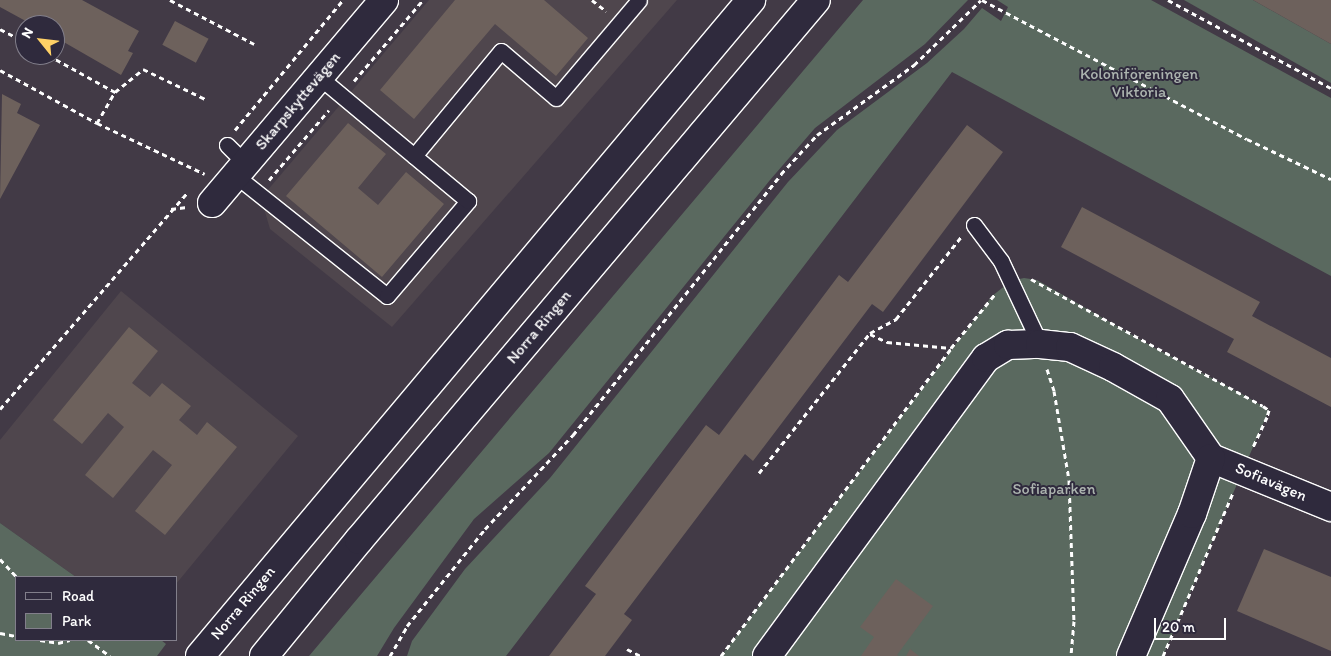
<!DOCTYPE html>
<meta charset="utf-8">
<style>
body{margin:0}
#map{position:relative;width:1331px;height:656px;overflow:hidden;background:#423a46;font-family:Itim,sans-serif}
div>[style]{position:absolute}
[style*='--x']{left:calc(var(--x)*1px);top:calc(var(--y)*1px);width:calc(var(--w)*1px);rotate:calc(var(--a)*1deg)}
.built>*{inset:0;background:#4f464d}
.green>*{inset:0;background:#5a695f}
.building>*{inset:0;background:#6d615c;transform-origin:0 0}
.path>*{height:3px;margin-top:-1.5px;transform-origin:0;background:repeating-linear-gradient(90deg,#fff 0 5px,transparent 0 9px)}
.roads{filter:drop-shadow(1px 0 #fff) drop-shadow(-1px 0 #fff) drop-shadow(0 1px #fff) drop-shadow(0 -1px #fff)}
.service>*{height:15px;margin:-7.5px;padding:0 7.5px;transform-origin:7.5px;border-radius:7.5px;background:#2f2a3d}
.minor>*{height:28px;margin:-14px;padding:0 14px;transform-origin:14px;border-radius:14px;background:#2f2a3d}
.primary>*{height:28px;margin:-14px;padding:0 14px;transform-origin:14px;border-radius:14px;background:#2f2a3d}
span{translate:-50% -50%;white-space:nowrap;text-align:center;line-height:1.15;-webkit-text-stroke:4px #2f2a3d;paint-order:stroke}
.park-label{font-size:16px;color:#acb4af}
.street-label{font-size:16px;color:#fff}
.legend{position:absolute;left:15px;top:576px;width:162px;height:65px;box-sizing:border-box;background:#2f2a3d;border:1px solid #827f8b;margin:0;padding:6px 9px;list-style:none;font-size:15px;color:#fff}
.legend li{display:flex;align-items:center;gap:10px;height:25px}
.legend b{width:25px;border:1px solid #827f8b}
.north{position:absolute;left:15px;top:15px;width:50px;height:50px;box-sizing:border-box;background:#2f2a3d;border:1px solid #827f8b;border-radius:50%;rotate:299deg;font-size:14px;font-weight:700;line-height:20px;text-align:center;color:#fff}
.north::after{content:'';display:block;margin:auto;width:18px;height:22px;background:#ffd166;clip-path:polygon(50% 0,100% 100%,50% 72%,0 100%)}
.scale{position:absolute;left:1154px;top:618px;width:72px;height:22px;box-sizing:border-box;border:2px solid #fff;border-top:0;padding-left:6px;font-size:15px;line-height:18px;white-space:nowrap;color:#fff;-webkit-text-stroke:4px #2f2a3d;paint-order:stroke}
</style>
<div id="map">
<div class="built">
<i style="clip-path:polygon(429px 0,677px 0,392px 327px,270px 229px,261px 198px)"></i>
<i style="clip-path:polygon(121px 291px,298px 436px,176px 584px,176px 577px,76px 577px,0 523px,0 440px)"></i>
</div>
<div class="green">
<i style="clip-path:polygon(863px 0,968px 0,925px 44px,815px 128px,770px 180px,549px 453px,474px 519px,394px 628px,377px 656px,309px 656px)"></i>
<i style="clip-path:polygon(997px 0,1151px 0,1331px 98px,1331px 276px,952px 72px,506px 656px,407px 656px,412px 641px,465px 569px,550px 478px,788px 182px,837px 130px,927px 63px,964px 29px,982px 8px,1001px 21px,1008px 7px)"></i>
<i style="clip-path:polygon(1184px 0,1253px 0,1331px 44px,1331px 83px)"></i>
<i style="clip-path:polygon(1024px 278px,1037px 280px,1155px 348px,1242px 394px,1269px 410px,1163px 656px,721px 656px,992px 296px,1011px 281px)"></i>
<i style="clip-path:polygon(0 523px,76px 577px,16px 577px,16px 640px,161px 640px,166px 644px,157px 656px,0 656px)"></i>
</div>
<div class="building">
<i style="clip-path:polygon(0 0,82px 0,139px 31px,128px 51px,133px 53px,121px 75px,55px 37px,55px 25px,33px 25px,0 7px)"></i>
<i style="clip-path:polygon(455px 0,544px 0,588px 38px,556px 76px,495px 24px,414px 119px,380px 90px)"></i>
<i style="clip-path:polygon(1253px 0,1331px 0,1331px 44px)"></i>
<i style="left:175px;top:21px;width:38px;height:27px;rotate:28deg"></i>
<i style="clip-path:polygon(2px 94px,21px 104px,17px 113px,40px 125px,0 199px)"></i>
<i style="clip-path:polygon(348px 123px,386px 154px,358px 188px,378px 205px,406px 172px,444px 204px,382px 277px,286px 196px)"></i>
<i style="clip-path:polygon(967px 125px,1003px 152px,883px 312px,872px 304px,753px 461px,745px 454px,624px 614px,632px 620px,605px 656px,549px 656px,596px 594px,585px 586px,706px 425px,719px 435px,839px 275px,848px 282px)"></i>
<i style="clip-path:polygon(1082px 207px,1260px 302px,1252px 316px,1331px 358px,1331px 407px,1227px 352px,1234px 339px,1061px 247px)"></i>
<i style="clip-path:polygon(129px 327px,158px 351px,132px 383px,150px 397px,162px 383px,191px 406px,179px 420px,197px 435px,207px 422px,237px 447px,165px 535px,135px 511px,172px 465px,153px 450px,113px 498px,85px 475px,124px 427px,108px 413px,82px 444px,53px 420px)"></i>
<i style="clip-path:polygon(1264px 549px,1331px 577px,1331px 651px,1237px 611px)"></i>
<i style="clip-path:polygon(896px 579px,933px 606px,897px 655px,899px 656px,861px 656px,874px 637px,860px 627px)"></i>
<i style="clip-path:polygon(910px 649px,919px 656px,906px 656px)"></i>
</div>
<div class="path">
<i style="--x:170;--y:0;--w:95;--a:27.6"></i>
<i style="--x:592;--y:0;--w:18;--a:38"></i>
<i style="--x:982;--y:0;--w:299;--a:27.7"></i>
<i style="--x:1247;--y:139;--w:93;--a:25.5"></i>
<i style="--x:1168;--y:0;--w:185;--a:28.4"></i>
<i style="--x:0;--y:29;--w:28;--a:27"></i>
<i style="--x:48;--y:55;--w:77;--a:28.9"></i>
<i style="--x:0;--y:70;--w:111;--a:28.7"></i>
<i style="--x:97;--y:123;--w:119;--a:25.3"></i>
<i style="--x:354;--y:81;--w:106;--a:-49.6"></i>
<i style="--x:97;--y:123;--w:36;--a:-60"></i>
<i style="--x:115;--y:92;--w:36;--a:-39"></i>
<i style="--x:143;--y:69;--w:71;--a:25.8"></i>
<i style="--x:235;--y:130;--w:169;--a:-50.3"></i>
<i style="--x:269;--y:180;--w:92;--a:-49.4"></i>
<i style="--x:171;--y:209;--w:16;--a:-7"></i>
<i style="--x:1031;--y:279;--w:264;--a:28.7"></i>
<i style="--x:1263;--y:406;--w:7;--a:34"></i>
<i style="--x:1269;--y:410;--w:7;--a:106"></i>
<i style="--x:1267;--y:417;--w:35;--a:115"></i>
<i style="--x:870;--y:334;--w:19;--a:25"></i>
<i style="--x:887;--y:342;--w:64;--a:5.4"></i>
<i style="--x:1047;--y:369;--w:23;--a:72"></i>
<i style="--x:1054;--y:391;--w:90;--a:80.4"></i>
<i style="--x:1069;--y:480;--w:141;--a:88"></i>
<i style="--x:1074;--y:621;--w:35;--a:95"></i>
<i style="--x:0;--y:409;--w:287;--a:-49.1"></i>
<i style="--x:759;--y:473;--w:179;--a:-51.6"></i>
<i style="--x:870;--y:333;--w:30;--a:-28"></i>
<i style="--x:896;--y:319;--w:105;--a:-51.6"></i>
<i style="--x:0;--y:559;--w:25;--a:47"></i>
<i style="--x:0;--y:633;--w:16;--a:11"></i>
<i style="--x:40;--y:640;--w:18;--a:9"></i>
<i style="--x:58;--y:643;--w:12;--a:-14"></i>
<i style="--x:88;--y:640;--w:27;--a:36"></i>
<i style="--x:627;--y:649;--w:16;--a:27"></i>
<i style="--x:390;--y:656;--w:34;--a:-60"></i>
<i style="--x:407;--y:626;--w:124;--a:-51.2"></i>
<i style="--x:485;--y:529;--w:129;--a:-46.9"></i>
<i style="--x:573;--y:435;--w:334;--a:-51.4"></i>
<i style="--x:781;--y:174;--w:53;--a:-47.3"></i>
<i style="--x:817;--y:135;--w:120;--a:-35.8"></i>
<i style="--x:914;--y:65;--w:93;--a:-44.1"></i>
<i style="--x:721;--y:656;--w:384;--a:-53.2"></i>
<i style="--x:951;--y:348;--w:70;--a:-50.8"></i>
<i style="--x:1163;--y:656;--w:177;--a:-66.8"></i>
</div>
<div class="roads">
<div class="service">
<i style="--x:227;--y:145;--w:25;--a:45"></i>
<i style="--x:414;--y:156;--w:136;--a:-50.4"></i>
<i style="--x:501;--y:51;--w:72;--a:40.5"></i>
<i style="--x:556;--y:98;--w:128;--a:-49.7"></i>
<i style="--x:235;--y:175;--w:194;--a:38.5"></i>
<i style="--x:387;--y:296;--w:125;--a:-49.5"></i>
<i style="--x:468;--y:201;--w:194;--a:-140.2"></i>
<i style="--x:974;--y:225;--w:45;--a:53.1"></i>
<i style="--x:1001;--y:261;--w:92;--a:64.8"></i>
</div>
<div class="minor">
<i style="--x:212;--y:203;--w:266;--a:-49.7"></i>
<i style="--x:1211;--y:458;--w:130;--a:22.2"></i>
<i style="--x:767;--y:656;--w:370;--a:-53.7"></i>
<i style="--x:986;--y:358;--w:26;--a:-31"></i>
<i style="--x:1008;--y:345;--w:32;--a:-2"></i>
<i style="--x:1040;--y:344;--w:30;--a:6"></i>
<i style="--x:1070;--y:347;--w:47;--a:24.9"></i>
<i style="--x:1113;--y:367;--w:65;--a:29.3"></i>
<i style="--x:1170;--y:399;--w:72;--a:55.2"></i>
<i style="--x:1131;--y:656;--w:155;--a:-66.8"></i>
<i style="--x:1192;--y:514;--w:59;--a:-71.3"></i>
</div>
<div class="primary">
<i style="--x:200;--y:656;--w:857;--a:-49.97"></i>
<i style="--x:264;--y:656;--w:150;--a:-50.7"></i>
<i style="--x:359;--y:540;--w:707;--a:-49.76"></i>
</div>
</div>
<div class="park-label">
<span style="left:1139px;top:83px">Koloniföreningen<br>Viktoria</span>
<span style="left:1054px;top:489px">Sofiaparken</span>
</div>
<div class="street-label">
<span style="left:298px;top:101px;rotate:-50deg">Skarpskyttevägen</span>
<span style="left:539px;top:327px;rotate:-50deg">Norra Ringen</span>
<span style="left:1271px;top:482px;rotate:23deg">Sofiavägen</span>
<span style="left:243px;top:603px;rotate:-50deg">Norra Ringen</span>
</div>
<ul class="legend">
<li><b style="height:6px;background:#2f2a3d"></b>Road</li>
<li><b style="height:14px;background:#5a695f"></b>Park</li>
</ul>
<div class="north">N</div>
<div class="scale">20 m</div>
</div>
